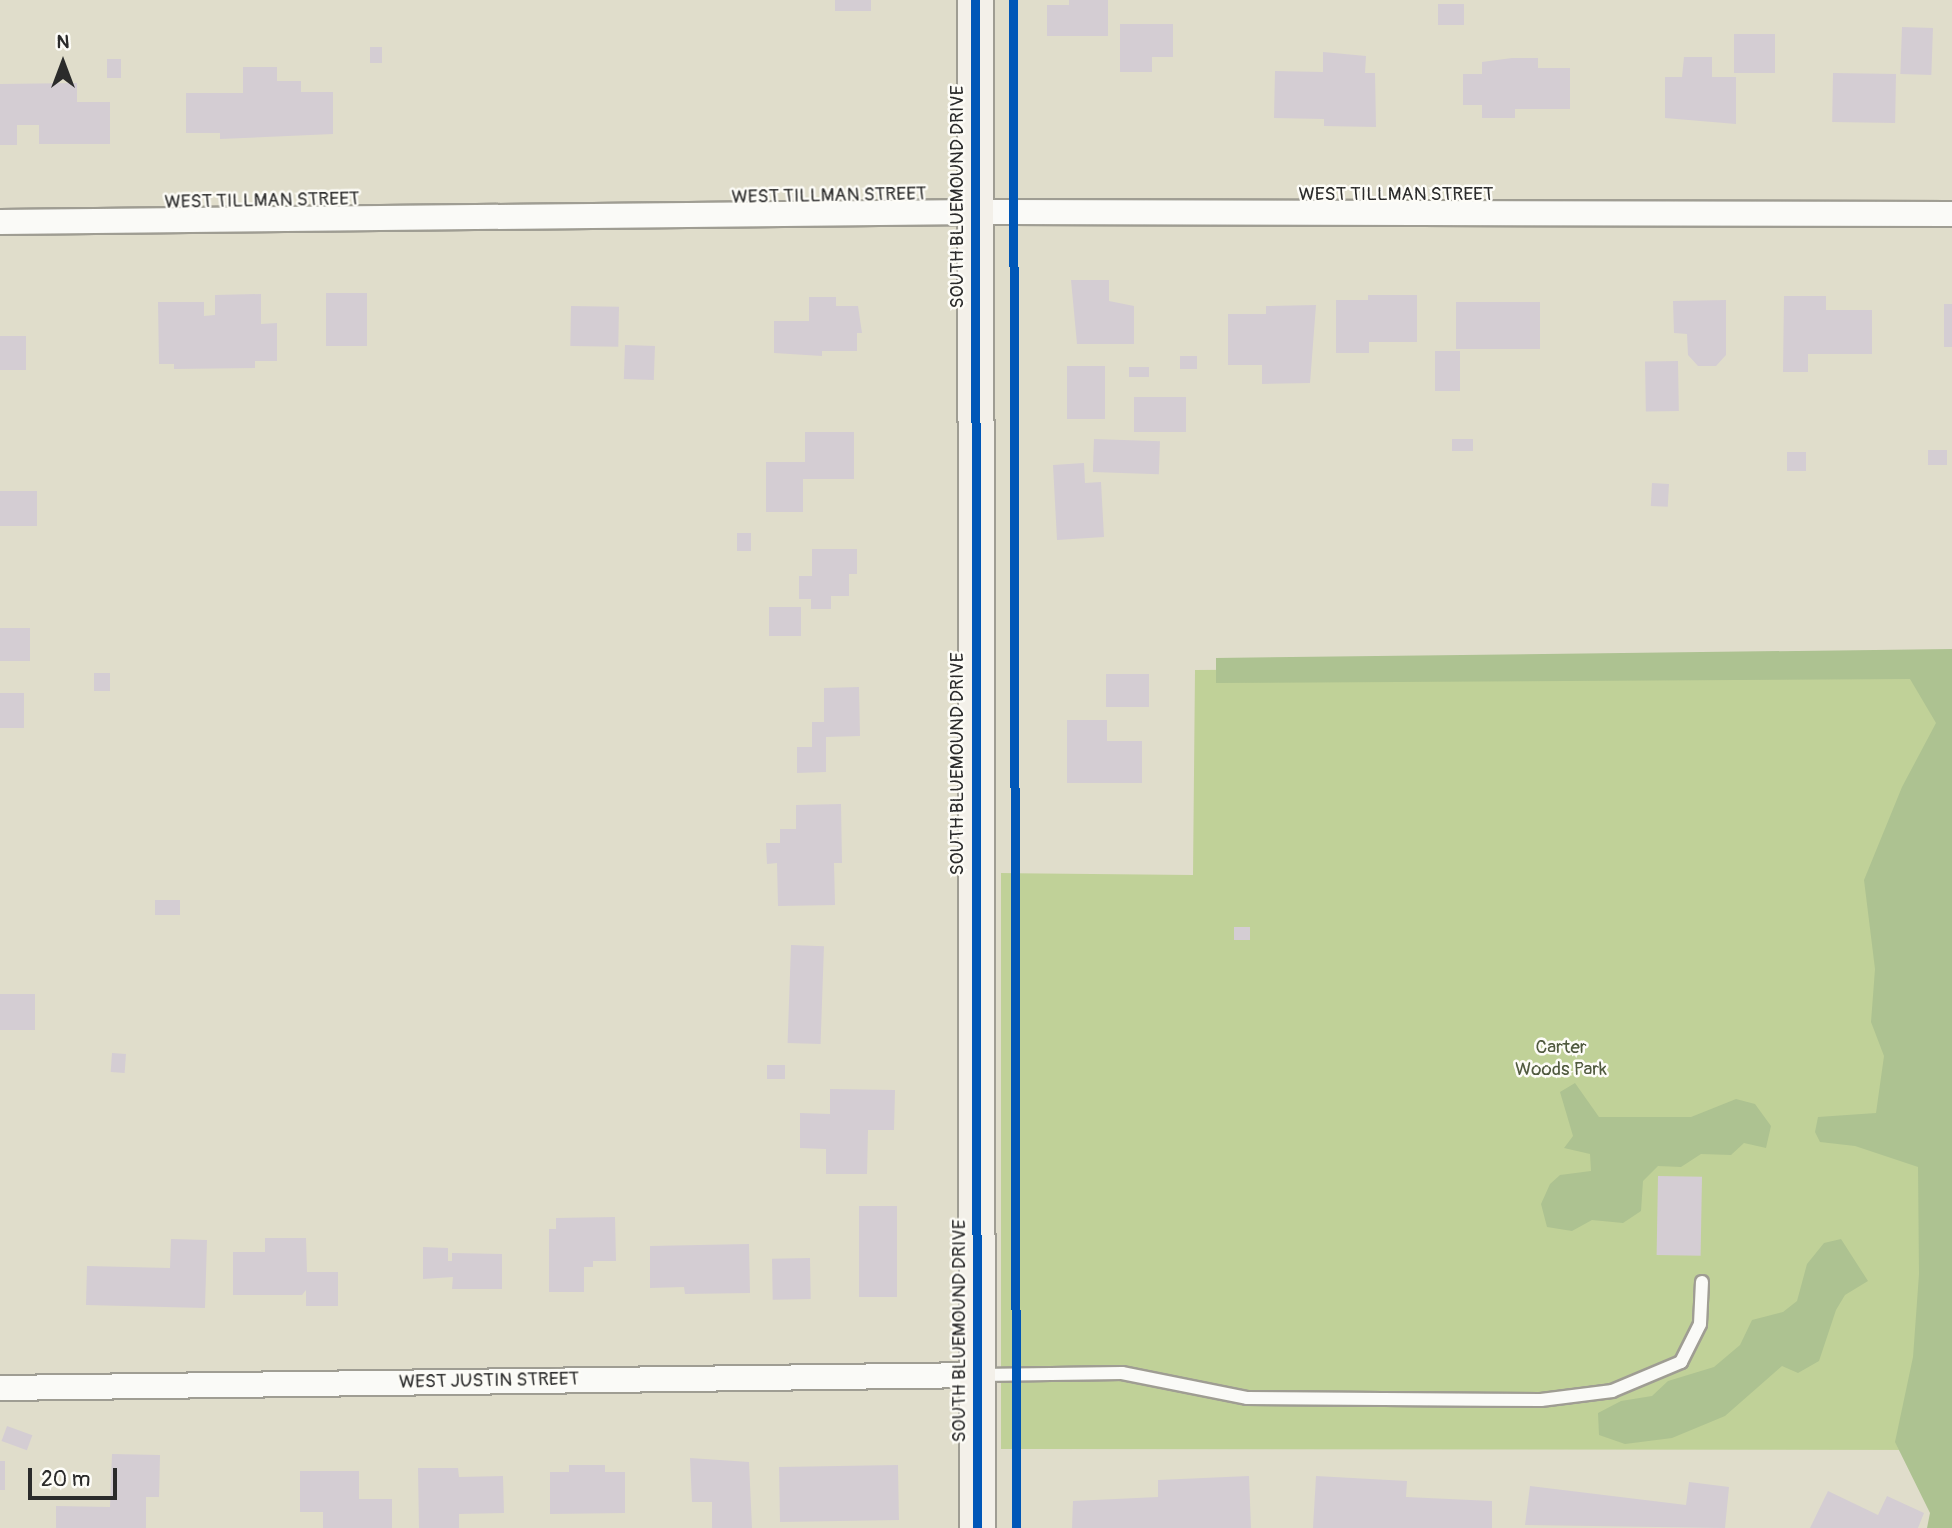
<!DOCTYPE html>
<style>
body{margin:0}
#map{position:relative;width:1952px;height:1528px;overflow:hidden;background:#e0ddcb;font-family:Pangolin,sans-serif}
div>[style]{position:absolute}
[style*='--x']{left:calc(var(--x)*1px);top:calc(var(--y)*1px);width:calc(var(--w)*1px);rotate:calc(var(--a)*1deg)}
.green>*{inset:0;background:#c0d198}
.forest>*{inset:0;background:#adc291}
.building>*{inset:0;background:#d4cdd3;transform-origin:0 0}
.roads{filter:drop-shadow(2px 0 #9f9d93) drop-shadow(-2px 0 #9f9d93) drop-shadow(0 2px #9f9d93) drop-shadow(0 -2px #9f9d93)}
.lane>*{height:12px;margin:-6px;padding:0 6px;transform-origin:6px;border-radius:6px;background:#fafaf7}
.street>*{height:24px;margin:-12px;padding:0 12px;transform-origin:12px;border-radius:12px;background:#fafaf7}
.secondary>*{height:35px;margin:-17.5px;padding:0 17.5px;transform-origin:17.5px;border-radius:17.5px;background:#f3f0e9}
.cycleway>*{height:9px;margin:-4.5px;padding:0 4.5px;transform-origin:4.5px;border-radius:4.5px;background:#0057b8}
span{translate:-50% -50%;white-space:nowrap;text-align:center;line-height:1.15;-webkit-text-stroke:5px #fdfcf7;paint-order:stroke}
.street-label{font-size:19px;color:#2b2b2b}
.park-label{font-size:19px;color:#505a3f}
.north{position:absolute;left:28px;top:28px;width:70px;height:70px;-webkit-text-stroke:5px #fdfcf7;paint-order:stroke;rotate:0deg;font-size:19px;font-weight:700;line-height:28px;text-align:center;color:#2b2b2b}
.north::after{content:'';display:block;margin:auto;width:24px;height:32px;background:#2b2b2b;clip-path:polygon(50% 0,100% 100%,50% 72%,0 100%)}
.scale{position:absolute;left:28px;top:1468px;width:89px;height:32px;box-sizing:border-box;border:4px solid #2b2b2b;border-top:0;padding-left:9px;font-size:21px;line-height:24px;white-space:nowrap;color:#2b2b2b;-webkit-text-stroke:5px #fdfcf7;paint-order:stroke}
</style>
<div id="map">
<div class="green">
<i style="clip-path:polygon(1952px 666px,1952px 1450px,1001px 1449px,1001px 873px,1193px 875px,1195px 670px)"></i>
</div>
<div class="forest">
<i style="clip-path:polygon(1952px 649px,1952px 1528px,1927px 1528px,1930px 1513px,1895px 1442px,1913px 1357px,1919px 1274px,1918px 1167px,1855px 1146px,1820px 1142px,1815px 1132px,1818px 1117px,1876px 1113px,1884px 1056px,1871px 1022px,1875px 969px,1864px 880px,1902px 787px,1936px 723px,1910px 679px,1216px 683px,1216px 658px)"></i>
<i style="clip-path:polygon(1575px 1083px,1599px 1117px,1691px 1117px,1736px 1099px,1755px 1104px,1771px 1126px,1766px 1148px,1744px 1143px,1731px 1155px,1701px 1154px,1681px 1167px,1658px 1166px,1643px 1181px,1641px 1211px,1623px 1223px,1592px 1220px,1572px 1231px,1547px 1227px,1541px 1204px,1550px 1184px,1560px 1175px,1591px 1171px,1590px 1154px,1564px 1148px,1573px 1136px,1560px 1092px)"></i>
<i style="clip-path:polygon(1841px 1239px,1868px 1281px,1845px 1295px,1836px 1310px,1819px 1361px,1798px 1373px,1782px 1366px,1725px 1416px,1672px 1438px,1625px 1444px,1599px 1435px,1598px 1413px,1621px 1401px,1652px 1396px,1668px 1381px,1714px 1367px,1740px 1345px,1752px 1320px,1783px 1312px,1797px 1301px,1807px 1264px,1824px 1243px)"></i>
</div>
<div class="building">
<i style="left:835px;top:0;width:36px;height:11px"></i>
<i style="clip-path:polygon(1069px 0,1108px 0,1108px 36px,1047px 36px,1047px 5px,1069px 5px)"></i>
<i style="left:1438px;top:4px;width:26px;height:21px"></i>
<i style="clip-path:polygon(1120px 24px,1173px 24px,1173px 57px,1152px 57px,1152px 72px,1120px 72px)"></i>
<i style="left:1902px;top:27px;width:31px;height:47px;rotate:2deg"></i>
<i style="left:1734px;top:34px;width:41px;height:39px"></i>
<i style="left:370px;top:47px;width:12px;height:16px"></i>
<i style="clip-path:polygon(1323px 52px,1366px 56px,1365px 73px,1375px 73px,1376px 127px,1324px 126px,1324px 119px,1274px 118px,1275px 71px,1323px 72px)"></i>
<i style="clip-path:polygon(1684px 57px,1712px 57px,1712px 77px,1736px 77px,1736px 124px,1665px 118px,1665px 77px,1682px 77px)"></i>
<i style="clip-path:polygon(1512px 58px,1538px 58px,1538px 68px,1570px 68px,1570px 109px,1515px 109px,1515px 118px,1482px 118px,1482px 105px,1463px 105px,1463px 74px,1482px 74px,1482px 62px)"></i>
<i style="left:107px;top:59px;width:14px;height:19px"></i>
<i style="clip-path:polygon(243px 67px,277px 67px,277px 81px,301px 81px,301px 92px,333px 92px,333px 134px,220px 139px,220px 133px,186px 133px,186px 93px,243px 93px)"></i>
<i style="left:1833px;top:73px;width:63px;height:49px;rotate:1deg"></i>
<i style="clip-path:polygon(77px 83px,77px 102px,110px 102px,110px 144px,39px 144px,39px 125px,17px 125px,17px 145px,0 145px,0 84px)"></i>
<i style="clip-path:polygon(1071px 280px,1109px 280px,1109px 301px,1134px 306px,1134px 344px,1077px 344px)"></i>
<i style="left:326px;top:293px;width:41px;height:53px"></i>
<i style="clip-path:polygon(261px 294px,261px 324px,277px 323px,277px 361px,255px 361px,255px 368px,174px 369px,174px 364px,159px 364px,158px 302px,204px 302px,204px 316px,215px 315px,215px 295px)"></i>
<i style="clip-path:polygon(1368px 295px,1417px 295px,1417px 342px,1369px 342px,1369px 353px,1336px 353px,1336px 300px,1368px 300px)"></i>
<i style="clip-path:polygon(1784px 296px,1826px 296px,1826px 310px,1872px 310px,1872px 354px,1808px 354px,1808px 372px,1783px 372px)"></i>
<i style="clip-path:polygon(809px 297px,836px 297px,836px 306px,858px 306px,862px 333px,857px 333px,857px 351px,822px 351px,822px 356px,774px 353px,774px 321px,809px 321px)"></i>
<i style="clip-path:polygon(1726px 300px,1726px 355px,1716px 366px,1698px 366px,1688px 355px,1687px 334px,1674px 333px,1673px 301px)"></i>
<i style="left:1540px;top:302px;width:47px;height:84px;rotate:90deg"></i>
<i style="left:1944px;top:304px;width:8px;height:43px"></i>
<i style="clip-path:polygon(1316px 305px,1310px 383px,1262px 384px,1262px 365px,1228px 365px,1228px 314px,1266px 314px,1266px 306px)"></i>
<i style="left:571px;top:306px;width:48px;height:40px;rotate:1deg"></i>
<i style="left:0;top:336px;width:26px;height:34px"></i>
<i style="left:625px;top:345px;width:30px;height:34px;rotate:2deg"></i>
<i style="left:1435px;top:351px;width:25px;height:40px"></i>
<i style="left:1180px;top:356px;width:17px;height:13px"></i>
<i style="left:1678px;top:361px;width:50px;height:33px;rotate:89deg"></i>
<i style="left:1105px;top:366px;width:53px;height:38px;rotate:90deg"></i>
<i style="left:1129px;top:367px;width:20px;height:10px"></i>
<i style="left:1134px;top:397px;width:52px;height:35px"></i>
<i style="clip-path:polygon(805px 432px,854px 432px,854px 479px,803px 479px,803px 512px,766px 512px,766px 462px,805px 462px)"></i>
<i style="left:1094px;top:439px;width:66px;height:33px;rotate:2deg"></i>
<i style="left:1452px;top:439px;width:21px;height:12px"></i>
<i style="left:1928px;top:450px;width:19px;height:15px"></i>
<i style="left:1787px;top:452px;width:19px;height:19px"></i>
<i style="clip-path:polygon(1084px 463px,1085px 483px,1101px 482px,1104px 537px,1057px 540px,1053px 465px)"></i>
<i style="left:1652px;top:483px;width:17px;height:23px;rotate:3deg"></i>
<i style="left:0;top:491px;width:37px;height:35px"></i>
<i style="left:737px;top:533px;width:14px;height:18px"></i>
<i style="clip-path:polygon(812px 549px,857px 549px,857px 574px,849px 574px,849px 596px,831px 596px,831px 609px,811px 609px,811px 599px,799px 599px,799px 576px,812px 576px)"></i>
<i style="left:769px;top:607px;width:32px;height:29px"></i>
<i style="left:30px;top:628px;width:33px;height:30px;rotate:90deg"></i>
<i style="left:94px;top:673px;width:16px;height:18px"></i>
<i style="left:1106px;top:674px;width:43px;height:33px"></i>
<i style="clip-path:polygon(859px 687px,860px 736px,826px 737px,826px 772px,797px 773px,797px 747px,812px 747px,812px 722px,824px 722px,824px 688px)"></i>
<i style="left:0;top:693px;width:24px;height:35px"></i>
<i style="clip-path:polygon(1067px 720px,1107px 720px,1107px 741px,1142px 741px,1142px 783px,1067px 783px)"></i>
<i style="clip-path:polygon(841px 804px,842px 863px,834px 863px,835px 905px,778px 906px,777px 863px,767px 864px,766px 843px,780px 843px,780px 829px,796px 829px,796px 805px)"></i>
<i style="left:155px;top:900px;width:25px;height:15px"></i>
<i style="left:1234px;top:927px;width:16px;height:13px"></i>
<i style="left:791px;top:945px;width:33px;height:98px;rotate:2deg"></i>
<i style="left:0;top:994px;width:35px;height:36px"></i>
<i style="left:112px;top:1053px;width:14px;height:19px;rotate:4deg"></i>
<i style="left:767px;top:1065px;width:18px;height:14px"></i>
<i style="clip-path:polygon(830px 1089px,895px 1090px,894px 1130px,868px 1130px,867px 1174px,826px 1174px,826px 1149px,800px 1148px,800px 1113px,830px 1114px)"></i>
<i style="left:1658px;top:1176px;width:44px;height:79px;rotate:1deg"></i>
<i style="left:859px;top:1206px;width:38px;height:91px"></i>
<i style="clip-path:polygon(615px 1217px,616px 1261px,593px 1261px,593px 1267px,584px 1267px,584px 1292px,549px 1292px,549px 1229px,556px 1229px,556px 1218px)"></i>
<i style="clip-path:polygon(265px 1238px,306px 1238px,307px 1272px,338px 1272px,338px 1306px,306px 1306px,306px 1290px,302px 1295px,233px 1295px,233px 1252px,265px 1252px)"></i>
<i style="clip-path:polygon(171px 1239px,207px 1240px,205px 1308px,86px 1305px,87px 1266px,170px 1268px)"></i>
<i style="clip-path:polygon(749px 1244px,750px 1293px,685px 1294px,684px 1287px,650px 1288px,650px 1246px)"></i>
<i style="clip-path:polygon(423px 1247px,448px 1248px,448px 1261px,452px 1261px,452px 1253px,502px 1254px,502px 1289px,452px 1289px,453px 1277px,423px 1279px)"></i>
<i style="left:810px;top:1258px;width:41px;height:38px;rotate:89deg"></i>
<i style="left:7px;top:1426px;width:27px;height:16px;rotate:20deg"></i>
<i style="clip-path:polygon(112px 1454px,160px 1455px,159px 1497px,146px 1497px,146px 1528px,56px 1528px,56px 1506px,110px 1507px)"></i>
<i style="clip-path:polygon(690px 1458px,749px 1462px,752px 1528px,712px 1528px,712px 1502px,692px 1502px)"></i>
<i style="left:0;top:1461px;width:5px;height:29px"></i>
<i style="clip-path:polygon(569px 1465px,605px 1465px,605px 1472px,625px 1472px,625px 1513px,550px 1514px,550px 1472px,569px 1472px)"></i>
<i style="left:898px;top:1465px;width:55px;height:119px;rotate:89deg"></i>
<i style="clip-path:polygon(418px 1468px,458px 1468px,459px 1477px,503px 1476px,504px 1513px,459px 1514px,459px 1528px,419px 1528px)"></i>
<i style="clip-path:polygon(300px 1471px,359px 1471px,359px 1499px,392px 1499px,392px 1528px,323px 1528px,323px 1512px,300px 1512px)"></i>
<i style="clip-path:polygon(1249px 1476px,1251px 1528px,1072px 1528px,1073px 1501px,1158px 1497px,1158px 1480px)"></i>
<i style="clip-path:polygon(1316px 1476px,1407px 1481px,1406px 1497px,1492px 1501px,1492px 1528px,1313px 1528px)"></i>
<i style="clip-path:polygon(1689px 1482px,1729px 1487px,1725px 1528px,1525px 1525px,1530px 1486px,1686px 1505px)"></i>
<i style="clip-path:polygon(1828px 1491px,1878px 1515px,1887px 1496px,1924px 1513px,1918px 1528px,1810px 1528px)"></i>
</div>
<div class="roads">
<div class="lane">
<i style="--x:980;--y:1375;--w:142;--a:-0.8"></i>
<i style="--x:1122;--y:1373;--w:127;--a:11.3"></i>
<i style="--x:1247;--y:1398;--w:294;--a:0.4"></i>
<i style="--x:1541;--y:1400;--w:72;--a:-7.2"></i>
<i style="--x:1612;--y:1391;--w:75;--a:-22.8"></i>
<i style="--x:1681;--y:1362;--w:42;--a:-63.4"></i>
<i style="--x:1700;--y:1324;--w:42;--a:-87.3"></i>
</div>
<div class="street">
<i style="--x:0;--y:222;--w:975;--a:-0.59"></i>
<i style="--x:975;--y:212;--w:977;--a:0.12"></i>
<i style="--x:0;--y:1388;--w:978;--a:-0.76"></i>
</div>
<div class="secondary">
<i style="--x:975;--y:0;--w:1528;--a:89.93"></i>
</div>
</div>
<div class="cycleway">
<i style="--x:975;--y:0;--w:1528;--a:89.93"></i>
<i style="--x:1013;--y:0;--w:1528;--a:89.89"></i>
</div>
<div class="street-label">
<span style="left:1396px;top:195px">WEST TILLMAN STREET</span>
<span style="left:829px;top:196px;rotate:-1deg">WEST TILLMAN STREET</span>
<span style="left:958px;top:197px;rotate:-90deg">SOUTH BLUEMOUND DRIVE</span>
<span style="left:262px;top:201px;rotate:-1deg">WEST TILLMAN STREET</span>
<span style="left:958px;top:764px;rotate:-90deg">SOUTH BLUEMOUND DRIVE</span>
<span style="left:960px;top:1331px;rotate:-90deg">SOUTH BLUEMOUND DRIVE</span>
<span style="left:489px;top:1381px;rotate:-1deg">WEST JUSTIN STREET</span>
</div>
<div class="park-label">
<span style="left:1561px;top:1059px">Carter<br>Woods Park</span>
</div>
<div class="north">N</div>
<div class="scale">20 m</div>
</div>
